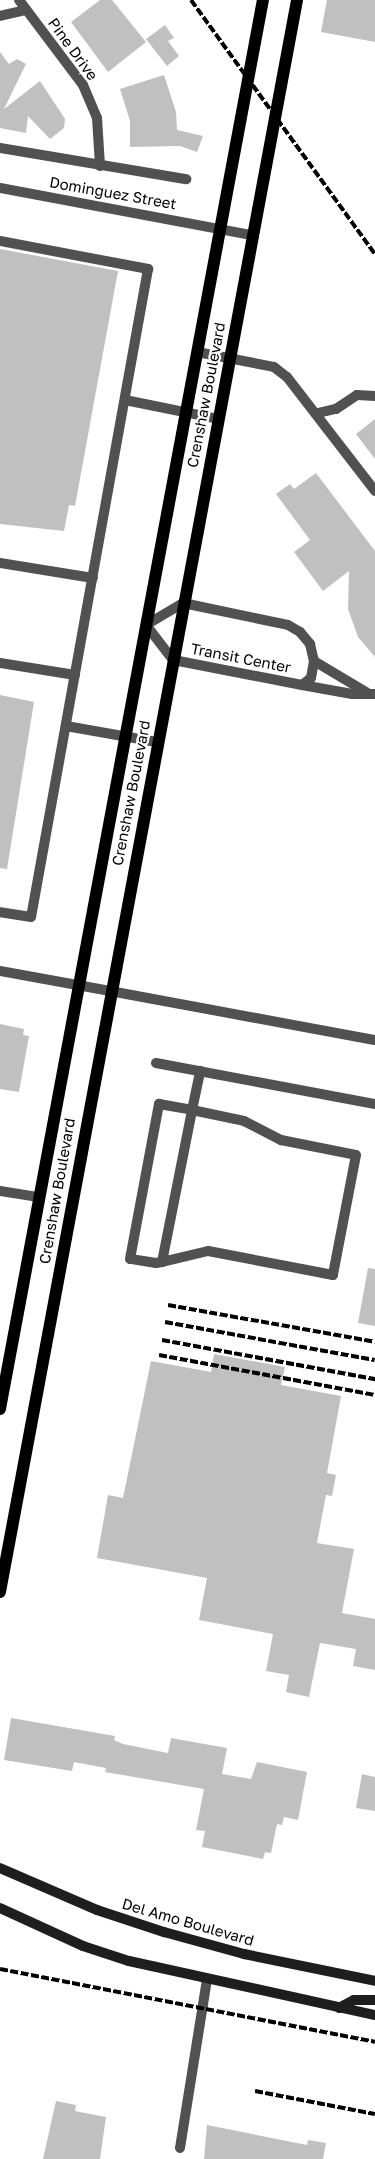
<!DOCTYPE html>
<style>
body{margin:0}
#map{position:relative;width:375px;height:2159px;overflow:hidden;background:#fff;font-family:"Golos Text",sans-serif}
div>[style]{position:absolute}
[style*='--x']{left:calc(var(--x)*1px);top:calc(var(--y)*1px);width:calc(var(--w)*1px);rotate:calc(var(--a)*1deg)}
.building>*{inset:0;background:#c0c0c0}
.service>*{height:10px;margin:-5px;padding:0 5px;transform-origin:5px;border-radius:5px;background:#515151}
.minor>*{height:10px;margin:-5px;padding:0 5px;transform-origin:5px;border-radius:5px;background:#515151}
.tertiary>*{height:10px;margin:-5px;padding:0 5px;transform-origin:5px;border-radius:5px;background:#515151}
.secondary>*{height:10px;margin:-5px;padding:0 5px;transform-origin:5px;border-radius:5px;background:#1e1e1e}
.primary>*{height:12px;margin:-6px;padding:0 6px;transform-origin:6px;border-radius:6px;background:#000}
.rail>*{height:4px;margin-top:-2px;transform-origin:0;background:repeating-linear-gradient(90deg,#000 0 8px,transparent 0 10.5px)}
span{translate:-50% -50%;white-space:nowrap;text-align:center;line-height:1.15;-webkit-text-stroke:4.5px #fff;paint-order:stroke}
.street-label{font-size:15px;color:#000}
</style>
<div id="map">
<div class="building">
<i style="clip-path:polygon(100px 0,112px 0,146px 42px,108px 72px,71px 22px)"></i>
<i style="clip-path:polygon(327px 0,375px 0,375px 42px,321px 32px)"></i>
<i style="clip-path:polygon(165px 25px,174px 38px,168px 41px,179px 56px,167px 66px,146px 39px)"></i>
<i style="clip-path:polygon(0 52px,9px 64px,17px 59px,26px 64px,4px 109px,40px 81px,65px 119px,64px 128px,50px 139px,28px 116px,26px 133px,0 128px)"></i>
<i style="clip-path:polygon(164px 75px,176px 112px,177px 130px,203px 136px,197px 152px,180px 146px,130px 147px,130px 121px,120px 89px)"></i>
<i style="clip-path:polygon(0 249px,118px 271px,75px 506px,69px 505px,64px 531px,0 524px)"></i>
<i style="clip-path:polygon(375px 419px,375px 459px,356px 434px)"></i>
<i style="clip-path:polygon(316px 473px,375px 551px,375px 657px,358px 637px,348px 609px,349px 571px,323px 591px,294px 552px,310px 540px,276px 494px,290px 484px,294px 489px)"></i>
<i style="clip-path:polygon(0 695px,34px 702px,7px 869px,0 868px)"></i>
<i style="clip-path:polygon(0 1024px,24px 1029px,23px 1035px,29px 1036px,19px 1092px,0 1089px)"></i>
<i style="clip-path:polygon(368px 1268px,375px 1269px,375px 1326px,358px 1323px)"></i>
<i style="clip-path:polygon(214px 1354px,285px 1367px,281px 1385px,341px 1396px,327px 1473px,336px 1475px,332px 1496px,326px 1495px,317px 1543px,354px 1549px,342px 1613px,375px 1619px,375px 1670px,353px 1666px,356px 1649px,320px 1643px,309px 1697px,286px 1692px,289px 1675px,266px 1671px,273px 1634px,199px 1620px,207px 1578px,97px 1558px,108px 1495px,123px 1498px,151px 1361px,211px 1372px)"></i>
<i style="clip-path:polygon(11px 1718px,115px 1736px,114px 1740px,123px 1744px,168px 1753px,171px 1738px,227px 1748px,222px 1774px,251px 1779px,257px 1762px,307px 1772px,298px 1820px,284px 1817px,282px 1825px,277px 1824px,271px 1853px,265px 1852px,263px 1859px,202px 1847px,205px 1831px,196px 1830px,204px 1789px,105px 1772px,106px 1768px,74px 1762px,72px 1771px,4px 1760px)"></i>
<i style="clip-path:polygon(362px 1774px,375px 1777px,375px 1811px,356px 1808px)"></i>
<i style="clip-path:polygon(56px 2101px,76px 2105px,75px 2111px,106px 2117px,100px 2159px,43px 2159px)"></i>
<i style="clip-path:polygon(207px 2125px,307px 2145px,308px 2140px,326px 2143px,323px 2159px,204px 2159px)"></i>
</div>
<div class="service">
<i style="--x:0;--y:241;--w:151;--a:10.7"></i>
<i style="--x:148;--y:269;--w:658;--a:100.23"></i>
<i style="--x:31;--y:917;--w:31;--a:-171"></i>
<i style="--x:197;--y:352;--w:78;--a:11"></i>
<i style="--x:274;--y:367;--w:16;--a:38"></i>
<i style="--x:287;--y:377;--w:144;--a:52.3"></i>
<i style="--x:125;--y:400;--w:95;--a:11.5"></i>
<i style="--x:318;--y:413;--w:18;--a:-13"></i>
<i style="--x:336;--y:409;--w:25;--a:-34"></i>
<i style="--x:357;--y:395;--w:18;--a:3"></i>
<i style="--x:0;--y:563;--w:94;--a:9.2"></i>
<i style="--x:183;--y:603;--w:107;--a:11.8"></i>
<i style="--x:288;--y:625;--w:14;--a:30"></i>
<i style="--x:300;--y:632;--w:16;--a:50"></i>
<i style="--x:310;--y:644;--w:17;--a:77"></i>
<i style="--x:314;--y:661;--w:17;--a:100"></i>
<i style="--x:311;--y:678;--w:11;--a:142"></i>
<i style="--x:302;--y:685;--w:131;--a:-169"></i>
<i style="--x:173;--y:660;--w:44;--a:-127.6"></i>
<i style="--x:146;--y:625;--w:43;--a:-30.7"></i>
<i style="--x:314;--y:661;--w:61;--a:30.8"></i>
<i style="--x:0;--y:663;--w:76;--a:9.1"></i>
<i style="--x:302;--y:685;--w:51;--a:10.2"></i>
<i style="--x:352;--y:694;--w:23;--a:0"></i>
<i style="--x:66;--y:726;--w:92;--a:10"></i>
<i style="--x:110;--y:991;--w:269;--a:10.5"></i>
<i style="--x:156;--y:1063;--w:223;--a:10.6"></i>
<i style="--x:0;--y:1191;--w:39;--a:9"></i>
<i style="--x:162;--y:1262;--w:155;--a:-78.8"></i>
<i style="--x:192;--y:1110;--w:53;--a:11.9"></i>
<i style="--x:244;--y:1121;--w:42;--a:27.2"></i>
<i style="--x:281;--y:1140;--w:76;--a:11.3"></i>
<i style="--x:356;--y:1155;--w:122;--a:100.9"></i>
<i style="--x:333;--y:1275;--w:127;--a:-169.1"></i>
<i style="--x:208;--y:1251;--w:47;--a:166.6"></i>
<i style="--x:162;--y:1262;--w:6;--a:171"></i>
<i style="--x:156;--y:1263;--w:26;--a:-171"></i>
<i style="--x:130;--y:1259;--w:158;--a:-79.4"></i>
<i style="--x:159;--y:1104;--w:34;--a:10"></i>
<i style="--x:192;--y:1110;--w:40;--a:-78"></i>
<i style="--x:180;--y:2148;--w:170;--a:-80.9"></i>
</div>
<div class="minor">
<i style="--x:19;--y:0;--w:106;--a:53"></i>
<i style="--x:83;--y:85;--w:36;--a:67"></i>
<i style="--x:97;--y:118;--w:48;--a:86.4"></i>
<i style="--x:0;--y:16;--w:27;--a:-13"></i>
<i style="--x:0;--y:148;--w:189;--a:9.5"></i>
<i style="--x:0;--y:971;--w:112;--a:10.3"></i>
</div>
<div class="tertiary">
<i style="--x:0;--y:188;--w:256;--a:10.6"></i>
</div>
<div class="secondary">
<i style="--x:0;--y:1868;--w:106;--a:23.4"></i>
<i style="--x:97;--y:1910;--w:71;--a:18.2"></i>
<i style="--x:164;--y:1932;--w:83;--a:15.4"></i>
<i style="--x:244;--y:1954;--w:134;--a:11.6"></i>
<i style="--x:0;--y:1908;--w:91;--a:24.6"></i>
<i style="--x:83;--y:1946;--w:48;--a:18.1"></i>
<i style="--x:129;--y:1961;--w:252;--a:12.4"></i>
<i style="--x:339;--y:2008;--w:17;--a:-28"></i>
<i style="--x:354;--y:2000;--w:21;--a:0"></i>
</div>
<div class="primary">
<i style="--x:0;--y:1409;--w:1433;--a:-79.43"></i>
<i style="--x:0;--y:1592;--w:1619;--a:-79.43"></i>
</div>
<div class="rail">
<i style="--x:191;--y:0;--w:314;--a:54.1"></i>
<i style="--x:168;--y:1305;--w:210;--a:10.1"></i>
<i style="--x:165;--y:1322;--w:213;--a:10.3"></i>
<i style="--x:162;--y:1340;--w:217;--a:10.4"></i>
<i style="--x:159;--y:1355;--w:220;--a:10.5"></i>
<i style="--x:0;--y:1969;--w:382;--a:11"></i>
<i style="--x:255;--y:2091;--w:122;--a:10.9"></i>
</div>
<div class="street-label">
<span style="left:73px;top:49px;rotate:54deg">Pine Drive</span>
<span style="left:113px;top:193px;rotate:10deg">Dominguez Street</span>
<span style="left:206px;top:395px;rotate:-79deg">Crenshaw Boulevard</span>
<span style="left:241px;top:658px;rotate:11deg">Transit Center</span>
<span style="left:131px;top:793px;rotate:-79deg">Crenshaw Boulevard</span>
<span style="left:57px;top:1191px;rotate:-80deg">Crenshaw Boulevard</span>
<span style="left:188px;top:1922px;rotate:16deg">Del Amo Boulevard</span>
</div>
</div>
